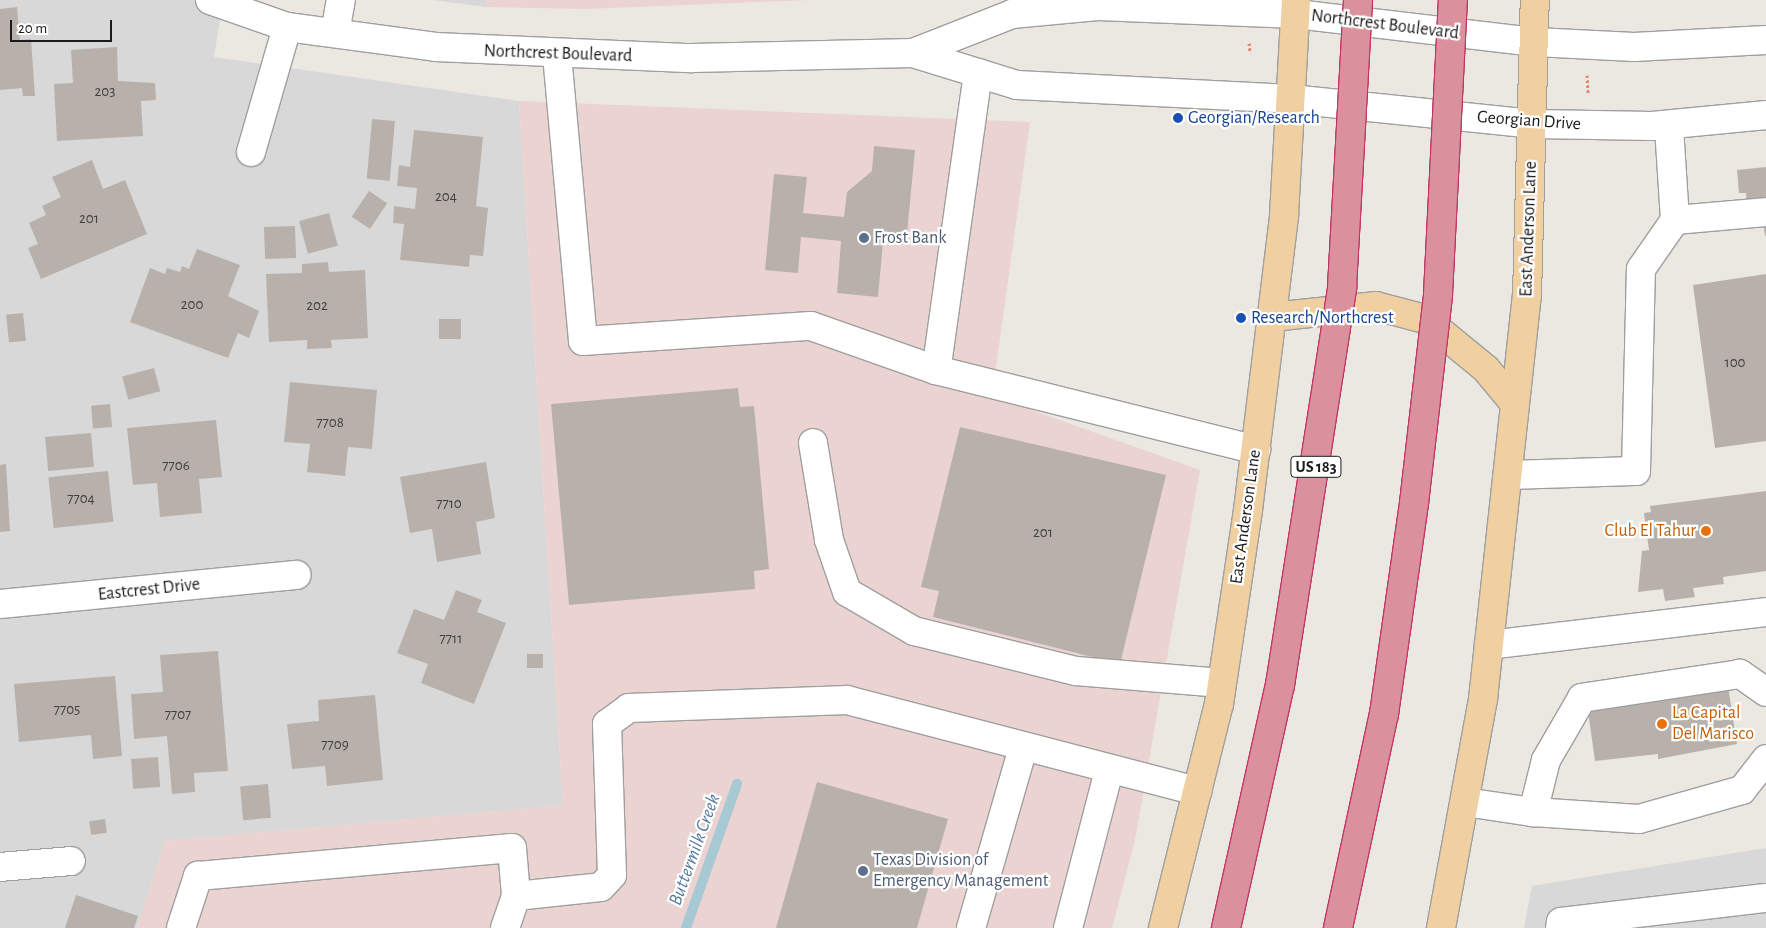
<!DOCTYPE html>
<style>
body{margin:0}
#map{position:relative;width:1766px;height:928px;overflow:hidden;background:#ebe8e1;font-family:"Alegreya Sans",sans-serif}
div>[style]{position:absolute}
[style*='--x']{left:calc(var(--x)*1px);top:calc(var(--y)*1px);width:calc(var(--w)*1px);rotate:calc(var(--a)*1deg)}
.residential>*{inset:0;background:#d9d8d8}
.commercial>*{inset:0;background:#ebd3d1}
.stream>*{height:10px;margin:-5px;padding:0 5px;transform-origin:5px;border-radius:5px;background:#a6c9d4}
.building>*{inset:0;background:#b8b1ab;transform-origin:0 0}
.path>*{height:3px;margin-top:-1.5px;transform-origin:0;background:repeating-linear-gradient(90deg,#e98174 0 2.5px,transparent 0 5px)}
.roads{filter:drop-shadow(1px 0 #9f9f9f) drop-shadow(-1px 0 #9f9f9f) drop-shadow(0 1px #9f9f9f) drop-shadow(0 -1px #9f9f9f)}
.minor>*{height:28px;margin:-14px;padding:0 14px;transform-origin:14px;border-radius:14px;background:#fff}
.major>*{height:28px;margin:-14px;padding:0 14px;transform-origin:14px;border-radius:14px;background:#f0cfa1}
.bridges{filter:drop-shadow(1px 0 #c13665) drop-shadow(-1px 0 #c13665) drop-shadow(0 1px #c13665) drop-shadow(0 -1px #c13665)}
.highway-bridge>*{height:28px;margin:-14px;padding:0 14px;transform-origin:14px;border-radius:14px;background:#db909d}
.dots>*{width:14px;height:14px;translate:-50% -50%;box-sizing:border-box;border:2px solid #fff;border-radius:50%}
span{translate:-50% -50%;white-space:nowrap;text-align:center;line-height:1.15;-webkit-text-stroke:4.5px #fff;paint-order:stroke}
.number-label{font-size:15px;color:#42403f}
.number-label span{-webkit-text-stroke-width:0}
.shield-label span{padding:1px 4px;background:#fff;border:1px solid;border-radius:4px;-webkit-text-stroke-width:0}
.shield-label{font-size:16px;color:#1b1b1b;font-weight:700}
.street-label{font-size:18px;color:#1b1b1b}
.transit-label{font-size:18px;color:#164399}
.left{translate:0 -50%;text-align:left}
.service-label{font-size:18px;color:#4e5e75}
.food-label{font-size:18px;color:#c56008}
.right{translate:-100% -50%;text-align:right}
.water-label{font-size:19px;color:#53789e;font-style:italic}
.scale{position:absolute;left:10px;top:20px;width:102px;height:22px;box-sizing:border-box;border:2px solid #1b1b1b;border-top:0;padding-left:6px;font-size:15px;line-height:18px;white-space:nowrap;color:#1b1b1b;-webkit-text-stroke:4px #fff;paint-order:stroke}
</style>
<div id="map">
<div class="residential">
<i style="clip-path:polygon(0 0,223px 0,214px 57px,519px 101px,563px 805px,165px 841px,137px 928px,0 928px)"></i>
<i style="clip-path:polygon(432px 0,486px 0,487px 7px)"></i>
<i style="clip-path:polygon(1766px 848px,1766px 928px,1524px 928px,1532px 886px)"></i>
</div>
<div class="commercial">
<i style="clip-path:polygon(486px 0,809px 0,586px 9px,487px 7px)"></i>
<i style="clip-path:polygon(519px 101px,1030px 122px,992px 396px,1200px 470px,1135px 840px,1112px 928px,137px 928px,165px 841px,563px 805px)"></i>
</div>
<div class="stream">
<i style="--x:686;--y:928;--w:153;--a:-70.5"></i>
</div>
<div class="building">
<i style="clip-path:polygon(17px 7px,20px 40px,31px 39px,35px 96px,23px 96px,22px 88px,0 90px,0 9px)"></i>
<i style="clip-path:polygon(117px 47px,118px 81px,155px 83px,156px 100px,141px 101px,143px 136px,57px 141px,54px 84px,73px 83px,71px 50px)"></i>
<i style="left:372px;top:119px;width:23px;height:60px;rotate:5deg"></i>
<i style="clip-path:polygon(414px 130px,483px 137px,476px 206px,488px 208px,483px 256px,470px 255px,469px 267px,400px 260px,404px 224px,393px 223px,394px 206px,415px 209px,417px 188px,397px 186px,399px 165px,410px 167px)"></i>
<i style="clip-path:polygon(874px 146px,915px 150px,906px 244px,883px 242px,878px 297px,837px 293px,841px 241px,801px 237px,798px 273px,765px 270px,774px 174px,807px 177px,803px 213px,844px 217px,847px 192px,872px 171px)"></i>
<i style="clip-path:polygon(92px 160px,103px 189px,125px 180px,147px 234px,41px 279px,28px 248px,38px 244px,29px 223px,46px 215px,42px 206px,61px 197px,52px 177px)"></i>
<i style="clip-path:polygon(1766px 167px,1766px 236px,1765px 236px,1763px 222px,1747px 206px,1746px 193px,1739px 193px,1737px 170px)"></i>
<i style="left:369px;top:191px;width:22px;height:31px;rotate:34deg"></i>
<i style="left:329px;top:213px;width:34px;height:31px;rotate:75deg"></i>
<i style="left:295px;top:226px;width:32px;height:31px;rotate:88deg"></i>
<i style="clip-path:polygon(197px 249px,240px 265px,228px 296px,259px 311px,249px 338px,238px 333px,228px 358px,130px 322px,150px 268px,165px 274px,167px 268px,180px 272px,182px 266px,189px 269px)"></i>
<i style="clip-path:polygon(328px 262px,329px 272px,365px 270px,368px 338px,331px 340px,332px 348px,307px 349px,307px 340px,269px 342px,266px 274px,302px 273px,302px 264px)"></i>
<i style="clip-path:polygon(1766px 274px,1766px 441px,1715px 448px,1693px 285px)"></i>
<i style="left:23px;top:313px;width:28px;height:17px;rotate:84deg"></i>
<i style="left:439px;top:319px;width:22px;height:20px"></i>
<i style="left:154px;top:368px;width:24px;height:33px;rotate:75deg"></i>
<i style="clip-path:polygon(290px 382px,377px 390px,372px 449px,348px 447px,345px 476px,307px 472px,310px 444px,284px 442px)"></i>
<i style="clip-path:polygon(738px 388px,740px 407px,754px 406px,769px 569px,754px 571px,755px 589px,569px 605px,551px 404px)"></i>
<i style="left:110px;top:404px;width:23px;height:19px;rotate:85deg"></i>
<i style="clip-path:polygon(216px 420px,222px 477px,199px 479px,202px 513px,160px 517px,157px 483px,133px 485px,127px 428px)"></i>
<i style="clip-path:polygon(960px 427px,1166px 475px,1120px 664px,933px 617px,939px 591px,921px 587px)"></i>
<i style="left:91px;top:433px;width:34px;height:46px;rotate:85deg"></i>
<i style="clip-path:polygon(486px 462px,495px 518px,476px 522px,481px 554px,437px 562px,432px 529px,410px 533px,400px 477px)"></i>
<i style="clip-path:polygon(6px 464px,10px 531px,0 532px,0 465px)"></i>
<i style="left:108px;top:471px;width:51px;height:60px;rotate:84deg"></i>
<i style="clip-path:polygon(1766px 491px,1766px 571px,1723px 577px,1724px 584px,1693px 588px,1695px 597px,1665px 601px,1663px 589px,1638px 592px,1642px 551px,1649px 550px,1644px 513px,1651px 512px,1650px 506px)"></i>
<i style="clip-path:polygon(456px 590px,482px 600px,477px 612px,506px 623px,474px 704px,421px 683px,428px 664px,397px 653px,414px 609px,444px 620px)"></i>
<i style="clip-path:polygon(218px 651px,228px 771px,194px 773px,195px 792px,172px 794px,167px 736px,134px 739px,131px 694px,163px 692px,160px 655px)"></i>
<i style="left:527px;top:654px;width:16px;height:14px"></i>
<i style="clip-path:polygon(115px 676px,122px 756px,93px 759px,91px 735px,19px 742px,14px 684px)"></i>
<i style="clip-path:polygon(1728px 686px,1737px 744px,1658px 759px,1658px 754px,1595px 761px,1587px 704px)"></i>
<i style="clip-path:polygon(375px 695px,383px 780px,327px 786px,325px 766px,292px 769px,287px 724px,319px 721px,318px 700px)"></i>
<i style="left:158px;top:757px;width:30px;height:27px;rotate:86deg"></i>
<i style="clip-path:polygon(817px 782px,948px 819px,917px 928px,776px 928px)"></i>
<i style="left:268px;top:784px;width:34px;height:28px;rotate:85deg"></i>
<i style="left:105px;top:819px;width:14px;height:16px;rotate:82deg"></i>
<i style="clip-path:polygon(76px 895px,138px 916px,134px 928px,65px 928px)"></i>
</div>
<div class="path">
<i style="--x:1249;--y:43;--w:10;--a:84"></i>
<i style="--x:1587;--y:75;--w:19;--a:87"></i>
</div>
<div class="roads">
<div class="minor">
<i style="--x:210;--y:0;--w:82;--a:19.3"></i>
<i style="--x:287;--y:27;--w:150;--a:7.6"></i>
<i style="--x:436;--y:47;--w:256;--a:2.5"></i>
<i style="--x:692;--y:58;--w:221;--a:-1.3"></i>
<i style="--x:913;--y:53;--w:109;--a:17.1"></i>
<i style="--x:1017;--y:85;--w:274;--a:2.9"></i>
<i style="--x:1291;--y:99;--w:245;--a:5.9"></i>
<i style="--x:1535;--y:124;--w:117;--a:1"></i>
<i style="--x:1652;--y:126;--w:115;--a:-5.5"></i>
<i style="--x:335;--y:33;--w:34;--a:-80"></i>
<i style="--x:913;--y:53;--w:106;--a:-21.5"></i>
<i style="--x:1012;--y:14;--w:86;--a:-5.3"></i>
<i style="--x:1098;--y:6;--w:198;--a:2.3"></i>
<i style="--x:1296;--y:14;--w:241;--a:6.7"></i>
<i style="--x:1535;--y:42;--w:99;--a:2.9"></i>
<i style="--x:1634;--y:47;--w:132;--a:-3"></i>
<i style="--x:557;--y:55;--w:287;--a:84.8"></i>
<i style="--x:583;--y:341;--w:228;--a:-3.8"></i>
<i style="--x:811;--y:326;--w:133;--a:19.4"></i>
<i style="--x:978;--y:73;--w:300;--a:98"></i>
<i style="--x:936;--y:370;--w:330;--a:14"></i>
<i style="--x:251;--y:152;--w:130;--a:-73.9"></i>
<i style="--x:1675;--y:220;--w:91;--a:-5"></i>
<i style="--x:813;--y:443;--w:98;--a:80.6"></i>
<i style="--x:829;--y:540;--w:55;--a:70.9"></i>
<i style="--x:847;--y:592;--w:78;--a:30.2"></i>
<i style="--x:914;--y:631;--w:167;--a:13.9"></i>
<i style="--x:1076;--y:671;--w:146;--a:4.7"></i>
<i style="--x:1508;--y:475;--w:128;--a:-1.8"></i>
<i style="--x:1636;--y:471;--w:202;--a:-88.6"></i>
<i style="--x:1641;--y:269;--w:60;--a:-55.2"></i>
<i style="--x:1675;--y:220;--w:94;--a:-93.7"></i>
<i style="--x:0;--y:604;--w:298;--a:-5.6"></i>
<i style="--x:1489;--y:645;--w:279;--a:-6.8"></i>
<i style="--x:1766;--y:692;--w:32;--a:-145"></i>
<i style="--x:1740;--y:674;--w:160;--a:171.4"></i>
<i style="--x:1582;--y:698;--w:72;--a:120.1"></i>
<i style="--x:1546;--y:760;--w:54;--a:104"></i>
<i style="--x:1533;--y:812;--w:106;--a:3.8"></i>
<i style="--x:1639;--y:819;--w:107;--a:-15.7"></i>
<i style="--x:1742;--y:790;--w:39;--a:-52"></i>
<i style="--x:1465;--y:802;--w:69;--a:8.4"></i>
<i style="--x:0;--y:867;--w:71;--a:-4.8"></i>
<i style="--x:516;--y:896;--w:85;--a:-6"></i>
<i style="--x:601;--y:887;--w:16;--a:-47"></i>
<i style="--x:612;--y:875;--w:151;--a:-91.9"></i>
<i style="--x:607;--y:724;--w:27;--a:-36"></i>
<i style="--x:629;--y:708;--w:218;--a:-2.1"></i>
<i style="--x:847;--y:700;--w:362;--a:14.6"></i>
<i style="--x:181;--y:928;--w:55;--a:-71.9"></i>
<i style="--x:198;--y:876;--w:315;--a:-5.1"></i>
<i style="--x:512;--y:848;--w:48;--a:85.2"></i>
<i style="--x:516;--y:896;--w:34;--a:109"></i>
<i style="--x:971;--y:928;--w:187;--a:-73.9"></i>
<i style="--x:1068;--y:928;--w:162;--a:-75.4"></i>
<i style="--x:1560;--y:928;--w:6;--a:-81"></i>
<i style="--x:1561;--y:922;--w:206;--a:-6.7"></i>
</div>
<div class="major">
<i style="--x:1272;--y:317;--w:105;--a:-6"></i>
<i style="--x:1376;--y:306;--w:51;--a:14.9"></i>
<i style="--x:1425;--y:319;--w:79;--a:39.3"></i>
<i style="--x:1486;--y:369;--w:45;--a:50.4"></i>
<i style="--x:1163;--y:928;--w:231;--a:-76"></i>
<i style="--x:1219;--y:704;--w:196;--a:-81.5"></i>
<i style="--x:1248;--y:510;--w:297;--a:-83"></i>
<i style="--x:1284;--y:215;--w:215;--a:-86.8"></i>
<i style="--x:1441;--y:928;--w:233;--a:-79.6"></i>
<i style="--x:1483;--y:699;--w:405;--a:-83.8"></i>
<i style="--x:1527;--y:296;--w:296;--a:-88.5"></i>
</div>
</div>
<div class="bridges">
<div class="highway-bridge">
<i style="--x:1226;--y:928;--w:249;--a:-77.5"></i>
<i style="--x:1280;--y:685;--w:403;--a:-81.1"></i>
<i style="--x:1342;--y:287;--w:287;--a:-86.8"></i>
<i style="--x:1338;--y:928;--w:219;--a:-77.9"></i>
<i style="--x:1384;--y:714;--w:213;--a:-81.9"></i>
<i style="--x:1414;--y:503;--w:210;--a:-83.4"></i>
<i style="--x:1438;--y:294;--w:294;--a:-87.1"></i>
</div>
</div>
<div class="dots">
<i style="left:1178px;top:118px;background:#1a4fb4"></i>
<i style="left:864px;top:238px;background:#5c6f8a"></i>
<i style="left:1241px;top:318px;background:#1a4fb4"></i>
<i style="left:1706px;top:531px;background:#e8710a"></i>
<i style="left:1662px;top:724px;background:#e8710a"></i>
<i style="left:863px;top:871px;background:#5c6f8a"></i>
</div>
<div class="number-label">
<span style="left:105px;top:92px">203</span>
<span style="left:446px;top:197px">204</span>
<span style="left:89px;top:219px">201</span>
<span style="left:192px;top:305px">200</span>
<span style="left:317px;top:306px">202</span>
<span style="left:1735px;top:363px">100</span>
<span style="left:330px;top:423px">7708</span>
<span style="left:176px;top:466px">7706</span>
<span style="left:81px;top:499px">7704</span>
<span style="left:449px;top:504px">7710</span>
<span style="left:1043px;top:533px">201</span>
<span style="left:451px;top:639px">7711</span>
<span style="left:67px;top:710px">7705</span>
<span style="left:178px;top:715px">7707</span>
<span style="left:335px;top:745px">7709</span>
</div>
<div class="shield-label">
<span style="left:1316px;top:467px">US 183</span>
</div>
<div class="street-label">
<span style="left:1385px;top:25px;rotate:7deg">Northcrest Boulevard</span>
<span style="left:558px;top:54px;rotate:2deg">Northcrest Boulevard</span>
<span style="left:1529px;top:121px;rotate:4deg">Georgian Drive</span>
<span style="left:1529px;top:229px;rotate:-88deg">East Anderson Lane</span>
<span style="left:1246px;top:517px;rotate:-82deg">East Anderson Lane</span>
<span style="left:149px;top:590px;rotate:-6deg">Eastcrest Drive</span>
</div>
<div class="transit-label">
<span class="left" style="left:1188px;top:118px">Georgian/Research</span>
<span class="left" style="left:1251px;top:318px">Research/Northcrest</span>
</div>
<div class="service-label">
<span class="left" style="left:874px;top:238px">Frost Bank</span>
<span class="left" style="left:873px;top:871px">Texas Division of<br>Emergency Management</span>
</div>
<div class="food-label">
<span class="right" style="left:1696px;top:531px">Club El Tahur</span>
<span class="left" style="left:1672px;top:724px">La Capital<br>Del Marisco</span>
</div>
<div class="water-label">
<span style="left:695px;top:850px;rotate:-70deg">Buttermilk Creek</span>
</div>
<div class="scale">20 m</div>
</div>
